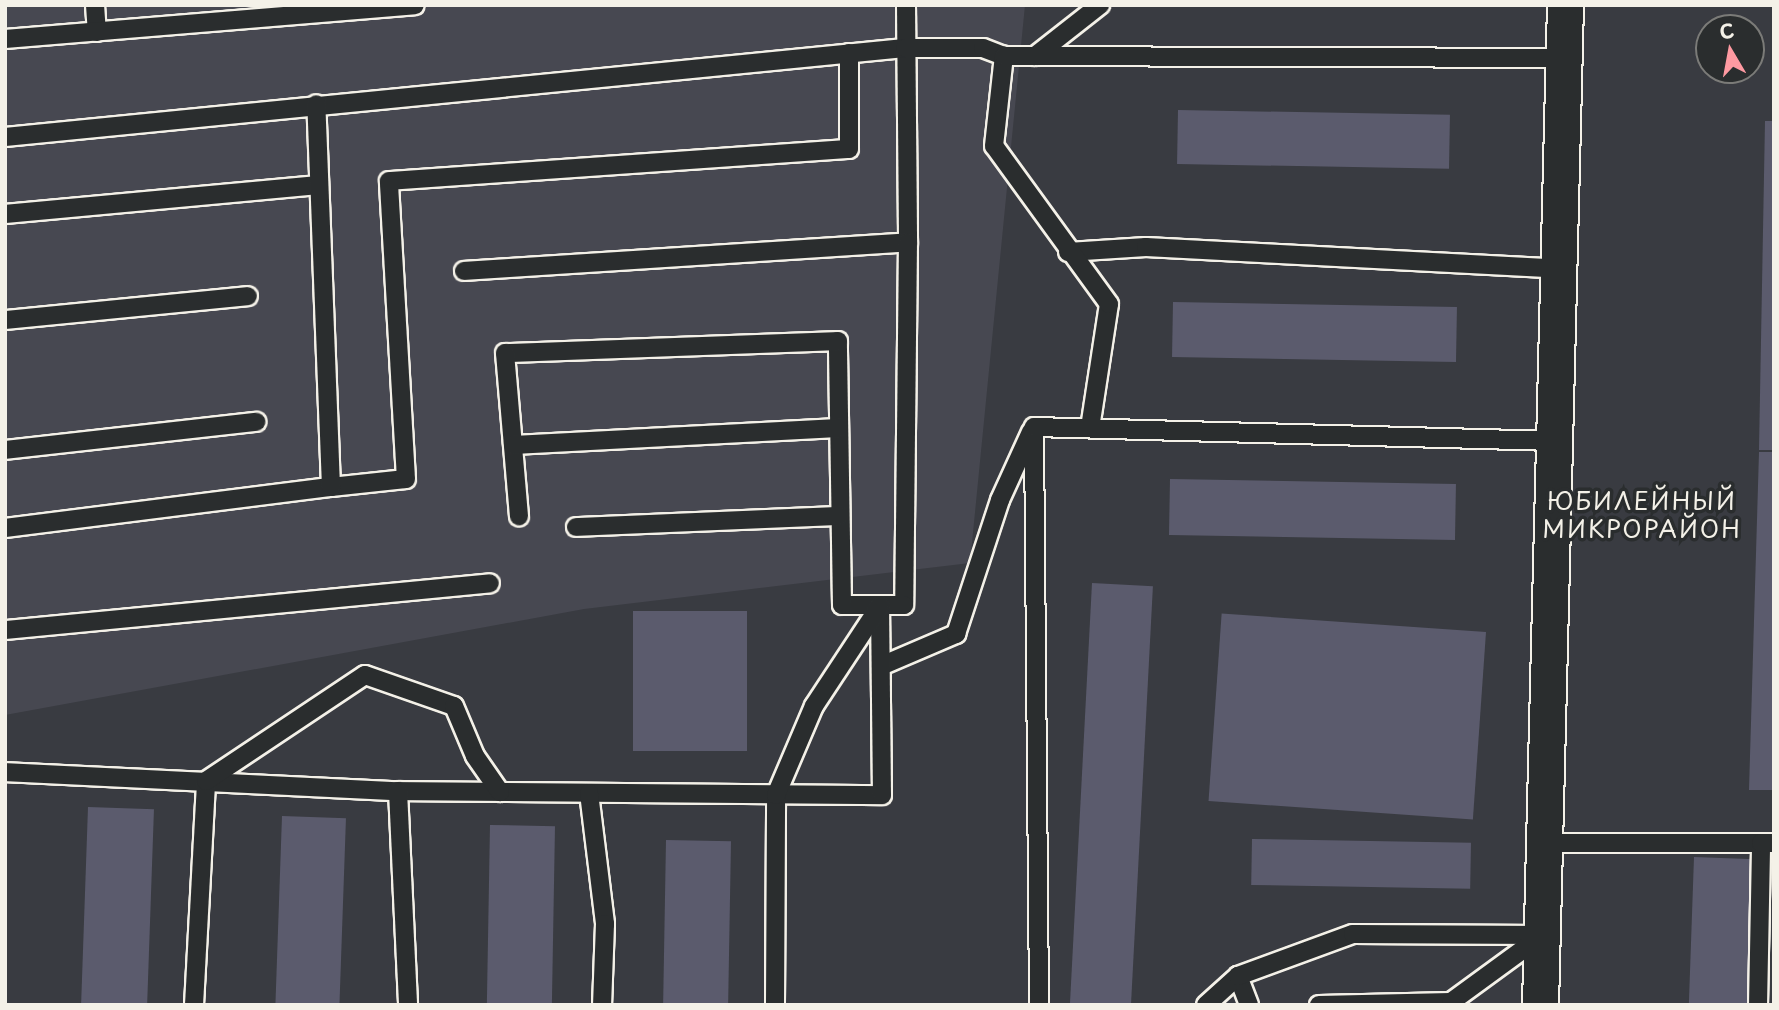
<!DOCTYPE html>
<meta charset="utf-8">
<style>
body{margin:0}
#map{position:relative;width:1779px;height:1010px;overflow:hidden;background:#393b41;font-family:"Playpen Sans",sans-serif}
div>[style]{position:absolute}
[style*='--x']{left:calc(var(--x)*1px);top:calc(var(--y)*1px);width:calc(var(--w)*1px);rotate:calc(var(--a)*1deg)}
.built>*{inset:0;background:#474851}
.building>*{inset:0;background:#5b5b6d;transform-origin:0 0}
.roads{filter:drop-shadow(2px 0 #f4f1e8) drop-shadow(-2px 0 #f4f1e8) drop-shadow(0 2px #f4f1e8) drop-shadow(0 -2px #f4f1e8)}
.lane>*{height:18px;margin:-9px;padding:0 9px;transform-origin:9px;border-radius:9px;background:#2a2d2e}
.street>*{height:35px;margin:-17.5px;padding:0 17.5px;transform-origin:17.5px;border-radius:17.5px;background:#2a2d2e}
span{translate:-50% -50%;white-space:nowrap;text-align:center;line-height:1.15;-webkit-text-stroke:7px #2a2d2e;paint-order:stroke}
.neighbourhood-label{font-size:24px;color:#f4f1e8;letter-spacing:2px}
.frame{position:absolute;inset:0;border:7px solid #f4f1e8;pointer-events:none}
.north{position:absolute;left:1695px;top:14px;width:70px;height:70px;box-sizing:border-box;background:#2a2d2e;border:2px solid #7b7b78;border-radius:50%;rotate:350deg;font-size:19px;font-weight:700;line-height:28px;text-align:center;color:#f4f1e8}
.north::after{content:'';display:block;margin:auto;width:24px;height:32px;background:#ff9aa2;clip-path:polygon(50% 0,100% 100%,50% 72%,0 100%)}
</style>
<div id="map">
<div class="built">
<i style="clip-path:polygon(5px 5px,1025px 5px,970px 563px,584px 609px,5px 715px)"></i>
</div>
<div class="building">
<i style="left:1178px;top:110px;width:272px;height:54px;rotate:1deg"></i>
<i style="clip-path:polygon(1765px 121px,1774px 121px,1774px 450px,1759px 450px)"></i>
<i style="left:1173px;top:302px;width:284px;height:55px;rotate:1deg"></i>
<i style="clip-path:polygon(1759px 452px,1774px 452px,1774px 790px,1749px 790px)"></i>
<i style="left:1170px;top:479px;width:286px;height:56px;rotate:1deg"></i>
<i style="left:1092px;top:583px;width:61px;height:422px;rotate:3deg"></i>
<i style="left:633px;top:611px;width:114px;height:140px"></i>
<i style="left:1486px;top:632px;width:188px;height:265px;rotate:94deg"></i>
<i style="left:88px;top:807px;width:66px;height:198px;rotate:2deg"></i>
<i style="left:282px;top:816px;width:64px;height:189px;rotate:2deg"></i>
<i style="left:490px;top:825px;width:65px;height:180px;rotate:1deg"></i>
<i style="left:1252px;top:839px;width:219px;height:46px;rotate:1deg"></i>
<i style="left:666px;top:840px;width:65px;height:165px;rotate:1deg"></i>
<i style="left:1694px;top:857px;width:61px;height:148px;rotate:2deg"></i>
</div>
<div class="roads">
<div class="lane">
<i style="--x:95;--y:5;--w:27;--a:86"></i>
<i style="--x:906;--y:5;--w:237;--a:89.5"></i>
<i style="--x:5;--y:39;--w:411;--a:-4.7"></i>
<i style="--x:1035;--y:56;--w:83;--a:-38.1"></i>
<i style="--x:5;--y:137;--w:904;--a:-5.65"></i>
<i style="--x:905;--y:48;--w:78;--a:0"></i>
<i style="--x:983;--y:48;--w:22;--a:21"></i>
<i style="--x:5;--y:214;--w:314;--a:-5.3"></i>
<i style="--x:1068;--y:252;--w:78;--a:-3.7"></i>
<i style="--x:1146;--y:247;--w:415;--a:3"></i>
<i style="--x:464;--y:271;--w:445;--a:-3.7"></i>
<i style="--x:908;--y:242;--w:363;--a:90.6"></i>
<i style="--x:904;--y:605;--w:62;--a:180"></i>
<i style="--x:842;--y:605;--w:264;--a:-90.9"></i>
<i style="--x:838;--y:341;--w:333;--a:177.9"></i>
<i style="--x:505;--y:353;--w:164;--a:85.1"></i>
<i style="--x:5;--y:320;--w:244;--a:-5.6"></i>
<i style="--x:1090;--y:428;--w:125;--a:-81.3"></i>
<i style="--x:1109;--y:304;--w:195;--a:-126"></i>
<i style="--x:994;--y:146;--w:91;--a:-83.7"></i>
<i style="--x:1004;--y:56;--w:562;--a:0.2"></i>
<i style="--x:513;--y:445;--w:326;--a:-3"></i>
<i style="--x:5;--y:450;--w:253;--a:-6.4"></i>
<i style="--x:331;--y:487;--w:75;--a:-6.1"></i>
<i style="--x:406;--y:479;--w:298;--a:-93.3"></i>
<i style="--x:389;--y:181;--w:461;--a:-4"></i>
<i style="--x:849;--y:149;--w:96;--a:-90"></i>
<i style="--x:576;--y:527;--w:264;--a:-2.4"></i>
<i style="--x:5;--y:528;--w:329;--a:-7.2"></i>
<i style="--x:331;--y:487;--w:383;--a:-92.2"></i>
<i style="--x:5;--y:630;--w:487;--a:-5.5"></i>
<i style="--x:881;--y:666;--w:82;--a:-23.1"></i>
<i style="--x:956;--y:634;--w:141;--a:-71.8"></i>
<i style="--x:1000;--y:500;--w:75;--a:-65.5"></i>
<i style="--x:5;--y:772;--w:393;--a:2.8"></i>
<i style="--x:398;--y:791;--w:484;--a:0.5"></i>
<i style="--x:882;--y:795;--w:189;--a:-90.6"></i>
<i style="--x:398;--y:791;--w:214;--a:87.3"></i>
<i style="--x:589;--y:793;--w:132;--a:83"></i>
<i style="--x:605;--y:924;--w:81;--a:92.1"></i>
<i style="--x:1546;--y:843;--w:215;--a:0"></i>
<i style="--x:1238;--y:976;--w:31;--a:69"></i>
<i style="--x:194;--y:1005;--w:224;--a:-86.9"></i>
<i style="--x:206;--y:781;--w:191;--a:-33.7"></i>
<i style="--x:365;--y:675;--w:94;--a:19.2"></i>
<i style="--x:454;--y:706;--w:54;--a:67.2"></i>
<i style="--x:475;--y:756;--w:44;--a:55.2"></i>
<i style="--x:775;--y:1005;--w:210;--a:-89.7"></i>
<i style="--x:776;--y:795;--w:97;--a:-66.9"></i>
<i style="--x:814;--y:706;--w:120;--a:-56.6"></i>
<i style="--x:1039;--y:1005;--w:578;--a:-90.5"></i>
<i style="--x:1034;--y:427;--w:522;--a:1.54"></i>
<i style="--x:1206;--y:1005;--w:43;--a:-42.2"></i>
<i style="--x:1238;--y:976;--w:122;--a:-20.1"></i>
<i style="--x:1353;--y:934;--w:190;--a:0.3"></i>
<i style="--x:1319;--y:1005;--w:132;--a:-1.3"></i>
<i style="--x:1451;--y:1002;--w:114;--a:-36.1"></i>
<i style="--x:1758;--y:1005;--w:162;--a:-88.9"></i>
<i style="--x:1761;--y:843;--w:13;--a:0"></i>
</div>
<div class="street">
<i style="--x:1540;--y:1005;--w:1000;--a:-88.57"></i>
</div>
</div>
<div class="neighbourhood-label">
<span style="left:1642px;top:515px">ЮБИЛЕЙНЫЙ<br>МИКРОРАЙОН</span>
</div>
<div class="frame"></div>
<div class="north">С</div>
</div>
